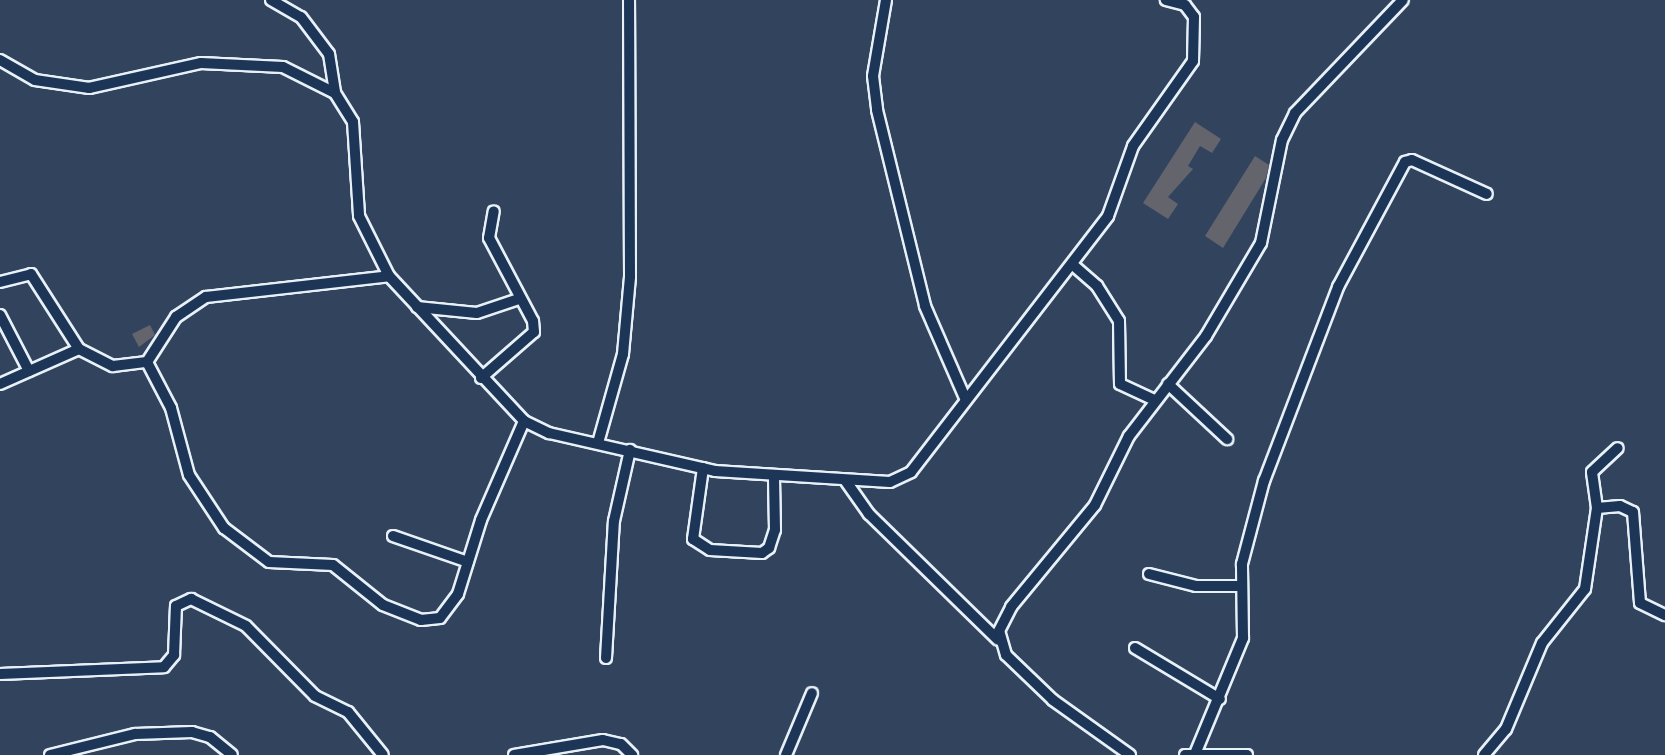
<!DOCTYPE html>
<style>
body{margin:0}
#map{position:relative;width:1665px;height:755px;overflow:hidden;background:#32435e;font-family:Sriracha,sans-serif}
div>[style]{position:absolute}
[style*='--x']{left:calc(var(--x)*1px);top:calc(var(--y)*1px);width:calc(var(--w)*1px);rotate:calc(var(--a)*1deg)}
.building>*{inset:0;background:#64646d}
.roads{filter:drop-shadow(2px 0 #e8f1f8) drop-shadow(-2px 0 #e8f1f8) drop-shadow(0 2px #e8f1f8) drop-shadow(0 -2px #e8f1f8)}
.minor>*{height:10px;margin:-5px;padding:0 5px;transform-origin:5px;border-radius:5px;background:#1d3557}
span{translate:-50% -50%;white-space:nowrap;text-align:center;line-height:1.15;-webkit-text-stroke:6px #1d3557;paint-order:stroke}
</style>
<div id="map">
<div class="building">
<i style="clip-path:polygon(1195px 122px,1221px 139px,1212px 153px,1200px 146px,1188px 166px,1193px 169px,1168px 197px,1178px 204px,1168px 219px,1143px 203px)"></i>
<i style="clip-path:polygon(1255px 156px,1269px 165px,1266px 178px,1223px 248px,1205px 236px)"></i>
<i style="clip-path:polygon(150px 325px,155px 335px,139px 347px,132px 334px)"></i>
</div>
<div class="roads">
<div class="minor">
<i style="--x:271;--y:0;--w:34;--a:30"></i>
<i style="--x:301;--y:17;--w:46;--a:52.9"></i>
<i style="--x:329;--y:54;--w:39;--a:81"></i>
<i style="--x:886;--y:0;--w:77;--a:99.7"></i>
<i style="--x:873;--y:76;--w:34;--a:83"></i>
<i style="--x:877;--y:110;--w:202;--a:76.2"></i>
<i style="--x:925;--y:306;--w:100;--a:66.5"></i>
<i style="--x:0;--y:60;--w:40;--a:29.7"></i>
<i style="--x:35;--y:80;--w:55;--a:8.4"></i>
<i style="--x:89;--y:88;--w:115;--a:-12.6"></i>
<i style="--x:201;--y:63;--w:82;--a:2.8"></i>
<i style="--x:283;--y:67;--w:58;--a:26.6"></i>
<i style="--x:335;--y:93;--w:34;--a:58"></i>
<i style="--x:353;--y:122;--w:94;--a:86.3"></i>
<i style="--x:359;--y:216;--w:67;--a:63.4"></i>
<i style="--x:389;--y:276;--w:198;--a:47"></i>
<i style="--x:524;--y:421;--w:28;--a:26"></i>
<i style="--x:549;--y:433;--w:170;--a:12.9"></i>
<i style="--x:715;--y:471;--w:175;--a:3.6"></i>
<i style="--x:890;--y:482;--w:23;--a:-25"></i>
<i style="--x:911;--y:472;--w:323;--a:-52.4"></i>
<i style="--x:1108;--y:216;--w:74;--a:-70.3"></i>
<i style="--x:1133;--y:146;--w:104;--a:-54.8"></i>
<i style="--x:1193;--y:61;--w:44;--a:-88.7"></i>
<i style="--x:1194;--y:17;--w:15;--a:-127"></i>
<i style="--x:1185;--y:5;--w:20;--a:-165"></i>
<i style="--x:1073;--y:265;--w:32;--a:41"></i>
<i style="--x:1097;--y:286;--w:41;--a:57.8"></i>
<i style="--x:1119;--y:321;--w:63;--a:89.1"></i>
<i style="--x:1120;--y:384;--w:38;--a:25"></i>
<i style="--x:0;--y:282;--w:32;--a:-14"></i>
<i style="--x:31;--y:274;--w:89;--a:57.4"></i>
<i style="--x:79;--y:349;--w:38;--a:27"></i>
<i style="--x:113;--y:366;--w:34;--a:-7"></i>
<i style="--x:147;--y:362;--w:54;--a:-57.2"></i>
<i style="--x:176;--y:317;--w:36;--a:-34"></i>
<i style="--x:206;--y:297;--w:184;--a:-6.5"></i>
<i style="--x:417;--y:307;--w:60;--a:5.7"></i>
<i style="--x:477;--y:313;--w:44;--a:-18.4"></i>
<i style="--x:0;--y:315;--w:63;--a:62.6"></i>
<i style="--x:147;--y:362;--w:52;--a:62.4"></i>
<i style="--x:171;--y:408;--w:69;--a:75"></i>
<i style="--x:189;--y:475;--w:64;--a:56.6"></i>
<i style="--x:224;--y:528;--w:56;--a:37.1"></i>
<i style="--x:269;--y:562;--w:64;--a:2.7"></i>
<i style="--x:333;--y:565;--w:64;--a:38.7"></i>
<i style="--x:383;--y:605;--w:41;--a:21.5"></i>
<i style="--x:421;--y:620;--w:19;--a:-6"></i>
<i style="--x:440;--y:618;--w:30;--a:-53"></i>
<i style="--x:458;--y:594;--w:77;--a:-72.7"></i>
<i style="--x:481;--y:520;--w:108;--a:-66.5"></i>
<i style="--x:481;--y:378;--w:70;--a:-41"></i>
<i style="--x:534;--y:332;--w:11;--a:-95"></i>
<i style="--x:533;--y:321;--w:94;--a:-117.9"></i>
<i style="--x:489;--y:238;--w:27;--a:-80"></i>
<i style="--x:0;--y:384;--w:86;--a:-23.9"></i>
<i style="--x:1168;--y:384;--w:81;--a:43"></i>
<i style="--x:598;--y:443;--w:92;--a:-74.3"></i>
<i style="--x:623;--y:354;--w:77;--a:-84.8"></i>
<i style="--x:630;--y:277;--w:277;--a:-90.2"></i>
<i style="--x:703;--y:468;--w:72;--a:98"></i>
<i style="--x:693;--y:539;--w:20;--a:33"></i>
<i style="--x:710;--y:550;--w:52;--a:3.3"></i>
<i style="--x:762;--y:553;--w:9;--a:-36"></i>
<i style="--x:769;--y:548;--w:19;--a:-72"></i>
<i style="--x:775;--y:530;--w:54;--a:-91.1"></i>
<i style="--x:845;--y:480;--w:42;--a:54.8"></i>
<i style="--x:869;--y:514;--w:180;--a:44.3"></i>
<i style="--x:1597;--y:508;--w:23;--a:-5"></i>
<i style="--x:1620;--y:506;--w:14;--a:25"></i>
<i style="--x:1633;--y:512;--w:91;--a:85.6"></i>
<i style="--x:1640;--y:603;--w:28;--a:26"></i>
<i style="--x:393;--y:536;--w:79;--a:19.1"></i>
<i style="--x:1149;--y:574;--w:49;--a:14.3"></i>
<i style="--x:1196;--y:586;--w:45;--a:0"></i>
<i style="--x:1135;--y:648;--w:99;--a:31"></i>
<i style="--x:606;--y:658;--w:137;--a:-86.7"></i>
<i style="--x:614;--y:521;--w:73;--a:-77.3"></i>
<i style="--x:0;--y:674;--w:164;--a:-2.4"></i>
<i style="--x:164;--y:667;--w:16;--a:-50"></i>
<i style="--x:174;--y:655;--w:49;--a:-87.7"></i>
<i style="--x:176;--y:606;--w:17;--a:-25"></i>
<i style="--x:191;--y:599;--w:61;--a:26.1"></i>
<i style="--x:246;--y:626;--w:98;--a:45.4"></i>
<i style="--x:315;--y:696;--w:37;--a:26"></i>
<i style="--x:348;--y:712;--w:55;--a:50.9"></i>
<i style="--x:1195;--y:754;--w:126;--a:-67.5"></i>
<i style="--x:1243;--y:638;--w:74;--a:-90.8"></i>
<i style="--x:1242;--y:564;--w:86;--a:-75.2"></i>
<i style="--x:1264;--y:481;--w:208;--a:-69.1"></i>
<i style="--x:1338;--y:287;--w:142;--a:-61.8"></i>
<i style="--x:1405;--y:162;--w:7;--a:-16"></i>
<i style="--x:1412;--y:160;--w:82;--a:24.4"></i>
<i style="--x:50;--y:755;--w:88;--a:-13.9"></i>
<i style="--x:135;--y:734;--w:57;--a:-2"></i>
<i style="--x:192;--y:732;--w:19;--a:16"></i>
<i style="--x:210;--y:737;--w:28;--a:39"></i>
<i style="--x:514;--y:755;--w:90;--a:-9.6"></i>
<i style="--x:603;--y:740;--w:18;--a:13"></i>
<i style="--x:621;--y:744;--w:16;--a:45"></i>
<i style="--x:786;--y:755;--w:67;--a:-67.2"></i>
<i style="--x:1130;--y:755;--w:95;--a:-144.5"></i>
<i style="--x:1053;--y:700;--w:65;--a:-136.2"></i>
<i style="--x:1006;--y:655;--w:25;--a:-106"></i>
<i style="--x:999;--y:631;--w:27;--a:-63"></i>
<i style="--x:1011;--y:607;--w:132;--a:-50.5"></i>
<i style="--x:1095;--y:505;--w:77;--a:-63.8"></i>
<i style="--x:1129;--y:436;--w:126;--a:-52.4"></i>
<i style="--x:1206;--y:336;--w:108;--a:-59.4"></i>
<i style="--x:1261;--y:243;--w:105;--a:-78.5"></i>
<i style="--x:1282;--y:140;--w:30;--a:-64"></i>
<i style="--x:1295;--y:113;--w:156;--a:-46.3"></i>
<i style="--x:1185;--y:755;--w:62;--a:0"></i>
<i style="--x:1484;--y:755;--w:34;--a:-50"></i>
<i style="--x:1506;--y:729;--w:93;--a:-67.3"></i>
<i style="--x:1542;--y:643;--w:69;--a:-51.5"></i>
<i style="--x:1585;--y:589;--w:82;--a:-81.6"></i>
<i style="--x:1597;--y:508;--w:36;--a:-98"></i>
<i style="--x:1592;--y:472;--w:35;--a:-43"></i>
</div>
</div>
</div>
